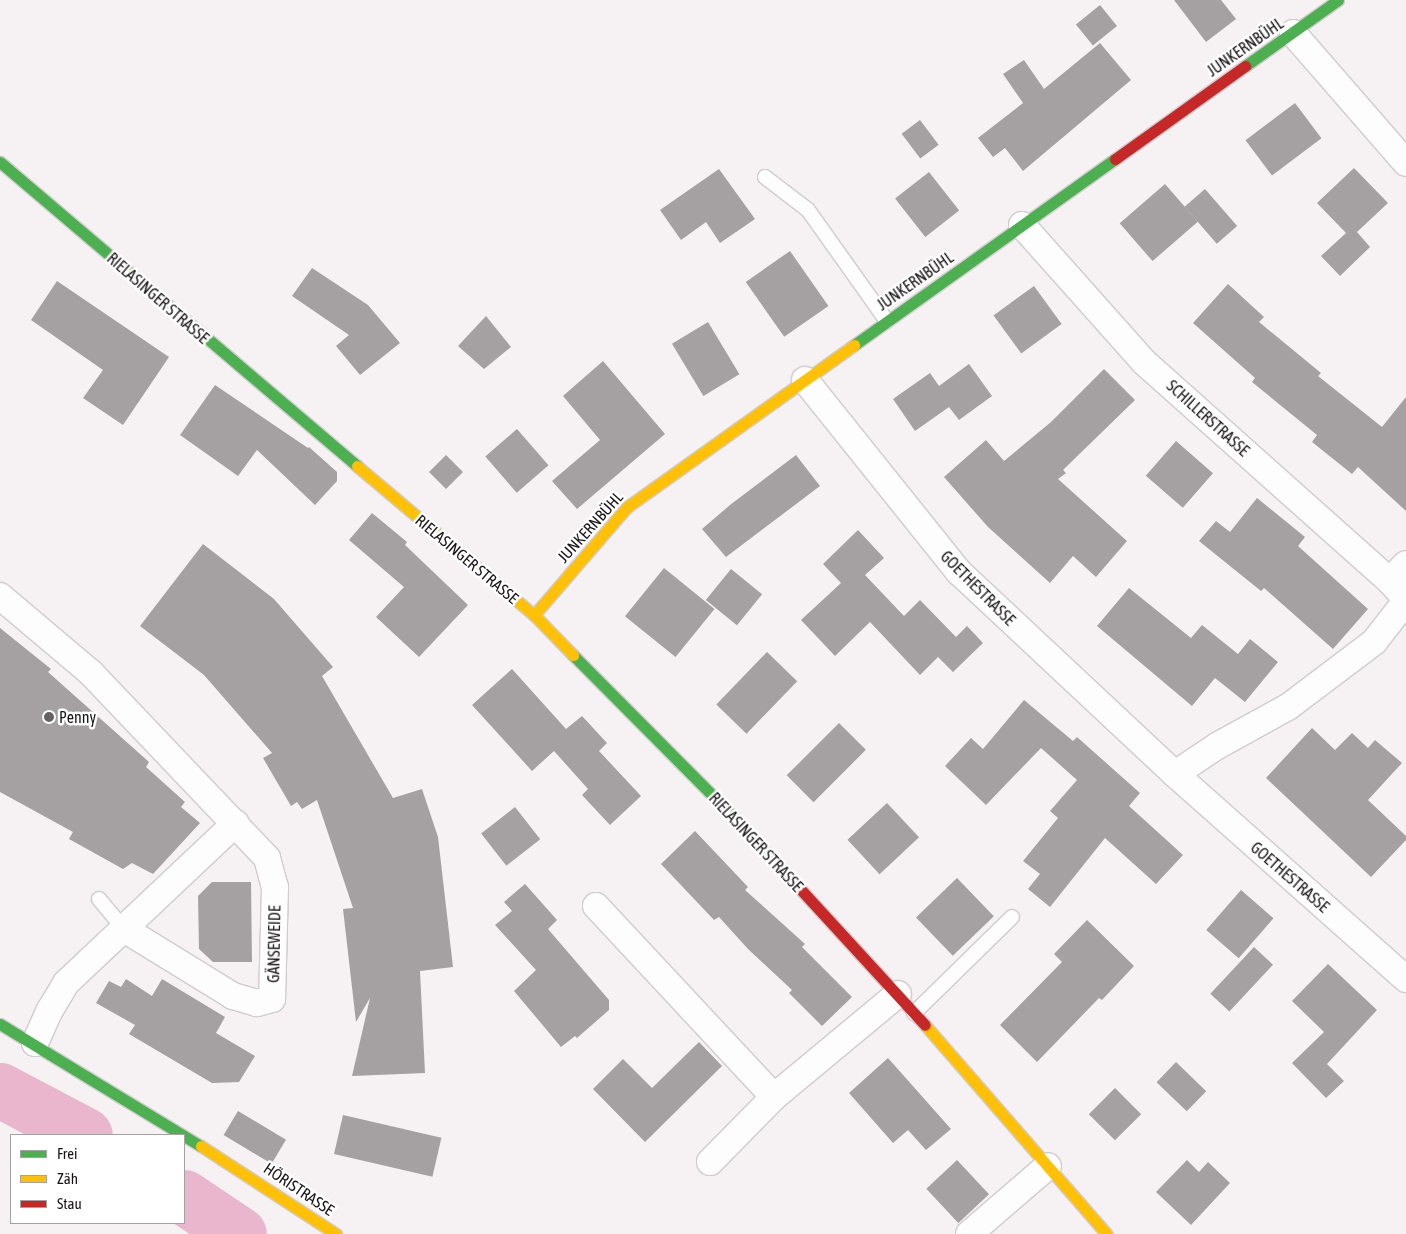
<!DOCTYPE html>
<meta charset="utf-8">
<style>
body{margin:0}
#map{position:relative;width:1406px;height:1234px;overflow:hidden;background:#f6f1f3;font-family:"Asap Condensed",sans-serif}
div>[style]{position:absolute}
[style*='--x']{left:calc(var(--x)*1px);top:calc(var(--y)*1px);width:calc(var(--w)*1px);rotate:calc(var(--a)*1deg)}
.river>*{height:55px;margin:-27.5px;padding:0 27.5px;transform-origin:27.5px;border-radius:27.5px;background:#e9b6ce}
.building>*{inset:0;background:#a5a1a2;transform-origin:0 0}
.roads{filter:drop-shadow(1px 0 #d0ccce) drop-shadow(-1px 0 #d0ccce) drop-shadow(0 1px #d0ccce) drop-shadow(0 -1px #d0ccce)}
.lane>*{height:14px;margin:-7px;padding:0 7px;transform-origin:7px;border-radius:7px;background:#fefdfd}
.street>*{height:26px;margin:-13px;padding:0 13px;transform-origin:13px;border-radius:13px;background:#fefdfd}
.fast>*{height:11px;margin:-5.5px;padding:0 5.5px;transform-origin:5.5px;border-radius:5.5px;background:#4caf50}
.slow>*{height:11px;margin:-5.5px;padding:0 5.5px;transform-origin:5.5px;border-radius:5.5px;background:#ffc107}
.jam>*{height:11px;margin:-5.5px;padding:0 5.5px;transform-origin:5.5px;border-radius:5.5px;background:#c62828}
.dots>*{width:14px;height:14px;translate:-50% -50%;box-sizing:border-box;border:2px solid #fff;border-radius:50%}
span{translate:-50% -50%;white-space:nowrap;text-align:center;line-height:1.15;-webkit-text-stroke:5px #fff;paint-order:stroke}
.street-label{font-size:16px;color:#181416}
.poi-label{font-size:16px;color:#181416}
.left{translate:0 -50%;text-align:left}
.legend{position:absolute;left:10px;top:1134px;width:175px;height:90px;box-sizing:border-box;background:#fff;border:1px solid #a3a1a2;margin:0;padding:6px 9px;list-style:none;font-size:15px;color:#181416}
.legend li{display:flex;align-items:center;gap:10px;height:25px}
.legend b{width:25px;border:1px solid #a3a1a2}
</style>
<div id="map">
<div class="river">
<i style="--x:0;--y:1090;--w:96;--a:27.9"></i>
<i style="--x:184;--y:1197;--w:66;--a:33.9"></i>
</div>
<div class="building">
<i style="clip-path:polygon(1174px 0,1221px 0,1236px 19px,1206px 42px)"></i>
<i style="left:1100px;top:5px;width:27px;height:31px;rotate:51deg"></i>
<i style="clip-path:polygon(1100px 43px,1131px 80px,1023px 171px,1005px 148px,993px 157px,978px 138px,1023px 103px,1003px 74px,1024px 60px,1044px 89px)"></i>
<i style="left:1295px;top:103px;width:44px;height:62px;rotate:53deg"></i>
<i style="left:920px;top:120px;width:31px;height:23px;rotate:53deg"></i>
<i style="clip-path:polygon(1354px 168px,1388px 203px,1357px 232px,1370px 247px,1340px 276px,1321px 256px,1346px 233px,1317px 203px)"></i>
<i style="clip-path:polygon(719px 169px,755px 219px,720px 243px,706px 222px,681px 240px,660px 210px)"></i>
<i style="left:929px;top:172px;width:49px;height:43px;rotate:52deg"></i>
<i style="left:1165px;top:184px;width:50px;height:60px;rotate:49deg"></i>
<i style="left:1205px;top:189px;width:49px;height:27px;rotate:49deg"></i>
<i style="left:790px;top:251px;width:67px;height:54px;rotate:55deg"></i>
<i style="clip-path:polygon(312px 268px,368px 305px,400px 343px,360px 375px,336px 346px,349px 335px,292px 296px)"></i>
<i style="clip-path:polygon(57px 281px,169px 357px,123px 425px,83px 398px,103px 370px,31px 320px)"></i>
<i style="clip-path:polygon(1228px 284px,1264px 317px,1259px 322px,1321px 373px,1318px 376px,1382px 427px,1406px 397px,1406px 511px,1358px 467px,1352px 474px,1312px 442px,1317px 435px,1252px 382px,1255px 378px,1193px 323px)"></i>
<i style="left:1034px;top:286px;width:47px;height:50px;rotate:54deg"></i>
<i style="clip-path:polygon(486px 316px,511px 347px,484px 369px,458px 346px)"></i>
<i style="left:708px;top:322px;width:61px;height:42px;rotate:59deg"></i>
<i style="clip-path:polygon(603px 361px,665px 434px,577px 509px,552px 481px,600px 440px,563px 396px)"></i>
<i style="clip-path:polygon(969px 364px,992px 396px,959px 420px,949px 407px,915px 431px,893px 399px,930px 373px,939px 386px)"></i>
<i style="clip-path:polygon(1104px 369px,1135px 400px,1063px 470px,1066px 473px,1058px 479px,1127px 541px,1096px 577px,1073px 556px,1050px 583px,988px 527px,944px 477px,986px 440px,1004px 461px,1051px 422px)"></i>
<i style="clip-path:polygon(215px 385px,308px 448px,309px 447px,337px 472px,337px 481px,315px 505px,257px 450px,238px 476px,180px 435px)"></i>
<i style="left:517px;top:429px;width:48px;height:42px;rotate:49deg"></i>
<i style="left:1176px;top:441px;width:49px;height:46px;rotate:41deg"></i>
<i style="left:446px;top:455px;width:24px;height:24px;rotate:45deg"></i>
<i style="clip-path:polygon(796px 455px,820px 486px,726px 557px,702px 529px,730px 505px)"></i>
<i style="clip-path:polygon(1257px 498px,1305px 537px,1298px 546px,1368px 609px,1333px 649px,1264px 588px,1261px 591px,1199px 541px,1216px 521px,1230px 532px)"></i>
<i style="clip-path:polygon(372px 513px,407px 542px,405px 545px,468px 605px,419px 657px,376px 617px,404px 587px,349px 540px)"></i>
<i style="clip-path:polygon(858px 530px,884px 558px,865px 575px,904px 616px,920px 600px,956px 637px,967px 626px,983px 643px,953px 672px,938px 657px,920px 675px,870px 622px,835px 656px,801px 620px,841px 583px,823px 564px)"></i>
<i style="clip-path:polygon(203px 544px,274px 599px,333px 667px,322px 676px,393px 798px,422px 789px,438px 837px,453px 967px,420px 971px,425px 1073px,352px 1076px,370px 998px,356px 1022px,343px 909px,353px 908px,317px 800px,302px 809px,297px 802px,291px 806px,263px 758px,272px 753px,204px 675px,140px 626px)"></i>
<i style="left:664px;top:568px;width:65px;height:62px;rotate:39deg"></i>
<i style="left:731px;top:569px;width:40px;height:40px;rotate:39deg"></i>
<i style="clip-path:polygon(1129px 588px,1191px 638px,1202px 625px,1238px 654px,1250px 639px,1278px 662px,1245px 702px,1215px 678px,1192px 706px,1097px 626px)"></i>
<i style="clip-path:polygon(0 628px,51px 669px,48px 672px,149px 762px,146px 767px,185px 802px,181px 807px,200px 823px,153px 874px,132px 863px,123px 869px,69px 839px,73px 832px,0 792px)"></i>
<i style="left:767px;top:652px;width:42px;height:73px;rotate:44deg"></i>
<i style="clip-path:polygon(512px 669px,566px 729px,582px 716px,607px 743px,599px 751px,641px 796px,610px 825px,582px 795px,588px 789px,554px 751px,532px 771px,472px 705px)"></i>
<i style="clip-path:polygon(1024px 700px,1073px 741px,1077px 737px,1140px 793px,1129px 806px,1183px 855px,1156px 884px,1105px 838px,1050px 907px,1028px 889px,1040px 874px,1023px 861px,1058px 818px,1050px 811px,1077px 780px,1041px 748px,986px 805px,945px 766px,971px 738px,983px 749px)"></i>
<i style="left:839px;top:723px;width:38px;height:74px;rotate:45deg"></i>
<i style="clip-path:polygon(1312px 728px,1335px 750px,1352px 733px,1368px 748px,1375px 740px,1402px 763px,1368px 800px,1406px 836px,1406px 840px,1371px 877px,1266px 778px)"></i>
<i style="left:887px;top:803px;width:47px;height:54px;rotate:47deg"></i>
<i style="left:515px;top:807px;width:41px;height:43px;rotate:52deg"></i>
<i style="clip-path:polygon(695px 831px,748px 887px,745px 890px,805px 944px,802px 947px,852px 997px,822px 1026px,789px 993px,792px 990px,748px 949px,719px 917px,714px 920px,661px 864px)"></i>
<i style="left:957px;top:878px;width:53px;height:57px;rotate:46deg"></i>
<i style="clip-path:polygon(212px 882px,251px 882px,252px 962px,213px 962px,199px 949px,198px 896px)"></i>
<i style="clip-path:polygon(525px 884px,557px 920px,548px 929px,609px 1000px,609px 1010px,577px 1038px,575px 1036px,561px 1047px,514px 991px,536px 970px,495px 925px,512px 911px,504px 902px)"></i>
<i style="left:1241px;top:890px;width:43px;height:53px;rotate:41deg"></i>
<i style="clip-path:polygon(1087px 920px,1134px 966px,1102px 1000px,1099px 998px,1037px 1062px,1000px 1025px,1062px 962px,1054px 954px)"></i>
<i style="left:1254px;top:947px;width:26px;height:64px;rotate:43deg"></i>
<i style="clip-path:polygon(1328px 964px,1377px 1010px,1327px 1064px,1344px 1081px,1326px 1098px,1292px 1063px,1324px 1032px,1292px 1001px)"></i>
<i style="clip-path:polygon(126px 979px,152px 996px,162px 979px,225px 1017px,216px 1033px,255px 1056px,239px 1082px,212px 1083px,129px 1034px,135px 1025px,96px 1003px,109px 981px,121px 987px)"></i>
<i style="clip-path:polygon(699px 1042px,722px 1066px,645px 1142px,593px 1089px,623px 1059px,652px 1088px)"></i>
<i style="clip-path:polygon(888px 1058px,951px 1129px,926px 1150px,908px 1130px,893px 1143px,849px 1093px)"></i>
<i style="left:1176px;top:1062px;width:42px;height:28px;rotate:44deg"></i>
<i style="left:1115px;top:1088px;width:37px;height:37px;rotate:45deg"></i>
<i style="left:238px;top:1111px;width:56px;height:28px;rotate:31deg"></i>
<i style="left:343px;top:1115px;width:101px;height:40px;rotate:13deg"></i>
<i style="left:957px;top:1160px;width:47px;height:42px;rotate:47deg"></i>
<i style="clip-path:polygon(1187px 1160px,1199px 1172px,1208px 1162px,1230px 1183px,1191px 1225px,1156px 1192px)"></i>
</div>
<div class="roads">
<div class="lane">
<i style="--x:765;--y:177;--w:54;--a:37.5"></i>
<i style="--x:808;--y:210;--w:136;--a:54.6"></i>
<i style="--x:99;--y:899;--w:39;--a:50"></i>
<i style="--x:914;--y:1013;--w:137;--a:-44.4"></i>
</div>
<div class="street">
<i style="--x:1293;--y:33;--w:172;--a:49"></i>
<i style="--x:1022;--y:225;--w:183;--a:48.3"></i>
<i style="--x:1144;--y:362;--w:329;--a:41.7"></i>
<i style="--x:1390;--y:581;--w:24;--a:48"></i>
<i style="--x:805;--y:380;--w:246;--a:51.3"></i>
<i style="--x:959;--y:572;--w:296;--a:43.1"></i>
<i style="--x:1175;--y:774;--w:309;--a:41.6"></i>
<i style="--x:1390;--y:581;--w:23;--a:-47"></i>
<i style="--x:0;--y:596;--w:118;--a:40.2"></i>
<i style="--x:90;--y:672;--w:257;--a:46.4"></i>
<i style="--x:267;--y:858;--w:30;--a:75"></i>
<i style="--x:275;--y:887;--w:112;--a:91.5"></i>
<i style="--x:272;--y:999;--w:16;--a:165"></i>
<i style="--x:257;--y:1003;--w:25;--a:-164"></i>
<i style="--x:233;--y:996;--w:128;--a:-148.4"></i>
<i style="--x:1175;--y:774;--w:50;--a:-33.7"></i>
<i style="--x:1217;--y:746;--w:81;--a:-28.8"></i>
<i style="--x:1288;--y:707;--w:108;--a:-37.1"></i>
<i style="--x:1374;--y:642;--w:52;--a:-52"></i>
<i style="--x:596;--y:906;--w:261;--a:47"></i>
<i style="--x:35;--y:1043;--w:36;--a:-66"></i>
<i style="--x:50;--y:1010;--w:31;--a:-59"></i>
<i style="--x:66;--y:983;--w:233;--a:-43.3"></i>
<i style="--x:710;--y:1162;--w:91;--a:-45.4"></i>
<i style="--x:774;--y:1097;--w:161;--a:-39.7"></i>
<i style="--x:969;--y:1234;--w:104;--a:-40.7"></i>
</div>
<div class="fast">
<i style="--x:1245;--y:66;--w:114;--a:-35.4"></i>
<i style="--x:0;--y:162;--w:469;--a:40.4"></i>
<i style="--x:854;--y:345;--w:320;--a:-35.5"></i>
<i style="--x:573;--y:655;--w:209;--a:45.2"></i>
<i style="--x:720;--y:803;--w:107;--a:46.9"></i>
<i style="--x:0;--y:1024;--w:235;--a:31.3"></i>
</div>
<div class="slow">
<i style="--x:357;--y:466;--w:231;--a:40.1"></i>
<i style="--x:534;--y:615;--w:56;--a:45.7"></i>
<i style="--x:534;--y:615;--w:143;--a:-49.3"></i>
<i style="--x:627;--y:507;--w:279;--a:-35.5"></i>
<i style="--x:925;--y:1025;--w:277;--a:49"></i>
<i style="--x:201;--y:1146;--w:161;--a:33.1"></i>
</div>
<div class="jam">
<i style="--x:1115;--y:159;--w:160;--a:-35.6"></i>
<i style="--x:793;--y:881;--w:195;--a:47.5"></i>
</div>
</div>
<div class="dots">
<i style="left:49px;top:717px;background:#666163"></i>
</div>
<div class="street-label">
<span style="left:1245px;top:47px;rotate:-35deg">JUNKERNBÜHL</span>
<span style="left:915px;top:281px;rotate:-35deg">JUNKERNBÜHL</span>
<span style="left:158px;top:298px;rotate:41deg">RIELASINGER STRASSE</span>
<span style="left:1208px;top:418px;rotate:42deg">SCHILLERSTRASSE</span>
<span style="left:590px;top:527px;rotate:-48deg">JUNKERNBÜHL</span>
<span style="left:467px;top:559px;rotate:40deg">RIELASINGER STRASSE</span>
<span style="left:978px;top:588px;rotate:45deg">GOETHESTRASSE</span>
<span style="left:756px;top:842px;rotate:47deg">RIELASINGER STRASSE</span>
<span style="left:1290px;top:877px;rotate:41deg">GOETHESTRASSE</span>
<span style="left:274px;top:944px;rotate:-89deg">GÄNSEWEIDE</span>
<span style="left:299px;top:1189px;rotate:34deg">HÖRISTRASSE</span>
</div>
<div class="poi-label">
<span class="left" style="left:59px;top:717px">Penny</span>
</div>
<ul class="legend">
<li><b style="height:6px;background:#4caf50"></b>Frei</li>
<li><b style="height:6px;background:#ffc107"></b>Zäh</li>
<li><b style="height:6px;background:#c62828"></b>Stau</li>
</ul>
</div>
